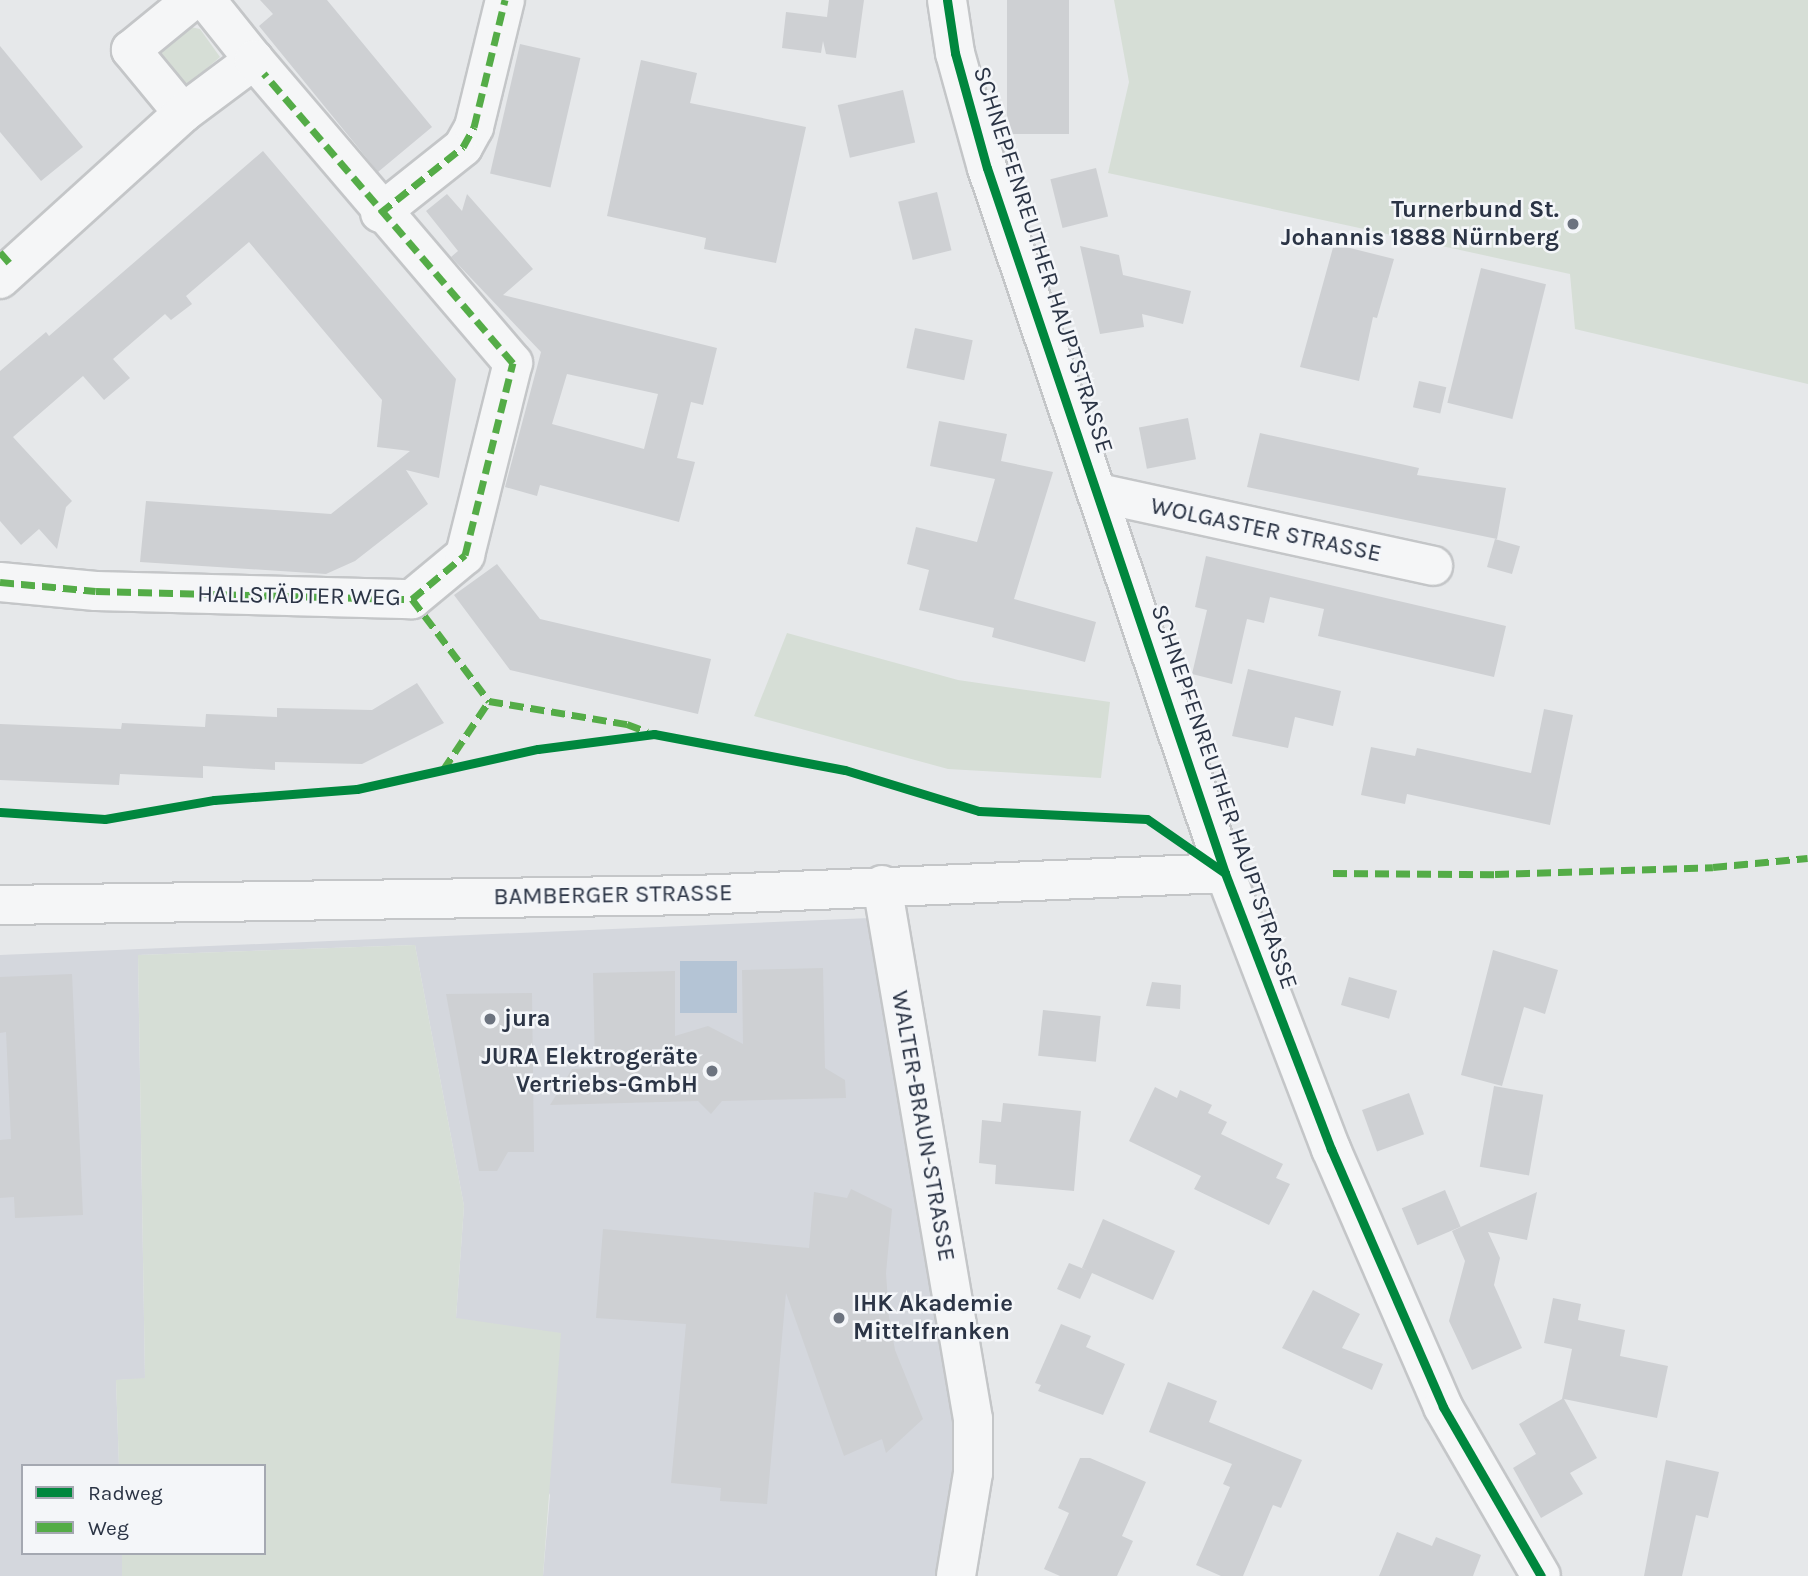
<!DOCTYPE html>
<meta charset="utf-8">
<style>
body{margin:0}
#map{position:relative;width:1808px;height:1576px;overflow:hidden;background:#e6e8ea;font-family:Karla,sans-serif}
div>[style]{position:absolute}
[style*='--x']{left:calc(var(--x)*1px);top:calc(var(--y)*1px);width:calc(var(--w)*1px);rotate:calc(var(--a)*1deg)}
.built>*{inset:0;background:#d4d7dd}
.green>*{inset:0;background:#d6ded6}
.water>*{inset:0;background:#b4c4d5;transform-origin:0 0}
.building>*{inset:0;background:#ced0d3;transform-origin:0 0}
.roads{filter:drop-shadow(2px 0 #c4c6c8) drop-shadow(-2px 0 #c4c6c8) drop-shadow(0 2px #c4c6c8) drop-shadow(0 -2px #c4c6c8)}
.minor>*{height:38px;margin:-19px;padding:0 19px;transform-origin:19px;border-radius:19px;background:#f5f6f7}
.quiet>*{height:7px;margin-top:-3.5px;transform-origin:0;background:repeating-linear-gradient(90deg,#54ac47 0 14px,transparent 0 21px)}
.cycleway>*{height:9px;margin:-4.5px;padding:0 4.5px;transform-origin:4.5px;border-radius:4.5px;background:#00873e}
.dots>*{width:19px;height:19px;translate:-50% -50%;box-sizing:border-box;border:4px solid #f4f6f9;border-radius:50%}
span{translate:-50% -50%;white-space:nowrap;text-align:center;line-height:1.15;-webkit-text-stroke:5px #f4f6f9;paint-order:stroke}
.poi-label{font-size:24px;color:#2b3445;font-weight:700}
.right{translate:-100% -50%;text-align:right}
.left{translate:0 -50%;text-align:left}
.street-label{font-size:24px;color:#2b3445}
.legend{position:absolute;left:21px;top:1464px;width:245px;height:91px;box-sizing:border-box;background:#f4f6f9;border:2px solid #a4a8b1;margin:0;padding:9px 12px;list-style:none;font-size:21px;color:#2b3445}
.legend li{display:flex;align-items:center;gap:14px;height:35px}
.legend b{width:35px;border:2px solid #a4a8b1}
</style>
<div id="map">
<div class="built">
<i style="clip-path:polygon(894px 917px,985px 1401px,954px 1576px,543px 1576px,550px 1495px,456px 1318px,464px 1206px,415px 945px,138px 955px,145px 1379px,116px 1380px,119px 1466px,23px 1466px,23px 1553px,122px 1553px,122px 1576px,0 1576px,0 955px)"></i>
</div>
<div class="green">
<i style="clip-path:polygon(1114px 0,1808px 0,1808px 384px,1575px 329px,1570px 274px,1108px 173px,1129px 82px)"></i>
<i style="clip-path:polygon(186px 26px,200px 29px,220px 57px,183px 89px,157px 54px)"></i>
<i style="clip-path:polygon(787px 633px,958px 680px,1110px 702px,1101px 778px,948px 769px,754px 716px)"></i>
<i style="clip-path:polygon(415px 945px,464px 1206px,456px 1318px,561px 1333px,543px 1576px,122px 1576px,122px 1553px,264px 1553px,264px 1466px,119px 1466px,116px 1380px,145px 1378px,138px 955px)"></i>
</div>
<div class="water">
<i style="left:737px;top:961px;width:52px;height:57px;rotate:90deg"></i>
</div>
<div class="building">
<i style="clip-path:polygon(260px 0,327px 0,432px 127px,378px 172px,259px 26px,273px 14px)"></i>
<i style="clip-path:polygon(829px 0,864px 0,856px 58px,826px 54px,823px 41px,821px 53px,782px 48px,786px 12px,827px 17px)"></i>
<i style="left:1007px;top:0;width:62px;height:134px"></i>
<i style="left:520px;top:44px;width:62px;height:133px;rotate:13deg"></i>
<i style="clip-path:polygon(0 46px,83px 147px,41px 181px,0 132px)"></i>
<i style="clip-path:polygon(641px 60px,697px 73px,690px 103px,806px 127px,776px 263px,704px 249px,706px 238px,607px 216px)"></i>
<i style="left:903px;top:90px;width:54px;height:67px;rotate:77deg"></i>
<i style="clip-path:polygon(263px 151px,456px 379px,439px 478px,406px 470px,428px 504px,355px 561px,326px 574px,140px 562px,146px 501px,331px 514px,410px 451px,377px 447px,382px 400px,249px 242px,186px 296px,192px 304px,171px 320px,165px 314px,113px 359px,130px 378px,104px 400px,83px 376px,13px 437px,72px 501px,66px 507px,57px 549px,39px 529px,21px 545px,0 521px,0 371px,46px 332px,49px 336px)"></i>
<i style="left:1096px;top:168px;width:50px;height:47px;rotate:76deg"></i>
<i style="left:937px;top:192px;width:60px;height:40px;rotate:76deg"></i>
<i style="clip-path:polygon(evenodd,447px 194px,462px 211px,467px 194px,533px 269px,503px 295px,717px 348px,703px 405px,691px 402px,677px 458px,695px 462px,679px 522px,540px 485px,537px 496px,505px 487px,541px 352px,451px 257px,458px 251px,426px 211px,447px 194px,567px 374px,658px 394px,644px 449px,552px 424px,567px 374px)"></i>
<i style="clip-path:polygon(1334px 244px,1394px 259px,1377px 318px,1373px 317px,1359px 381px,1300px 367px)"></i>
<i style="clip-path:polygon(1080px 246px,1119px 255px,1123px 275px,1191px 291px,1183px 324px,1142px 314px,1144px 327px,1100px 334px)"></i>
<i style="left:1481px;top:268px;width:67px;height:139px;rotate:14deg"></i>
<i style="left:915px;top:328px;width:59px;height:41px;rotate:12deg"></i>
<i style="left:1419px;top:381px;width:28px;height:27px;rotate:13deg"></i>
<i style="left:1188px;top:418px;width:42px;height:50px;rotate:79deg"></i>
<i style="clip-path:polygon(939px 421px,1007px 434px,1001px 461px,1053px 472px,1014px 599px,1096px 622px,1085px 662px,992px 637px,994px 628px,919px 610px,929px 570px,907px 564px,916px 527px,977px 542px,995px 479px,930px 466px)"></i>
<i style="clip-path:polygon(1260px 433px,1419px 468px,1417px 475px,1506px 488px,1497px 539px,1247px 487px)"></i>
<i style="left:1495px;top:539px;width:26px;height:29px;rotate:16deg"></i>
<i style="clip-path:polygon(1206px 556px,1506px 626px,1494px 677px,1318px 636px,1324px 609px,1270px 597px,1264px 623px,1247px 619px,1232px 684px,1192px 674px,1207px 610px,1195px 607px)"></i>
<i style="clip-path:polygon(497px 564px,540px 619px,711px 659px,698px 714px,510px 670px,454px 595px)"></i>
<i style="clip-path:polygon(1248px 669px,1341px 691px,1333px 726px,1295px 717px,1288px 748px,1232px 736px)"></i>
<i style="clip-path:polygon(417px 683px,444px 723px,362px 764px,275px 762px,275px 770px,203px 766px,203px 778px,120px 774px,119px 785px,0 780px,0 724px,121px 729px,122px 723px,205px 727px,206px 714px,277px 717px,277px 708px,372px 710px)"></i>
<i style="clip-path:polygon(1544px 709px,1573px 715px,1550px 825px,1407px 794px,1405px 804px,1361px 795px,1371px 747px,1415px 756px,1417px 748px,1531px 773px)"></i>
<i style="clip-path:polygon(1493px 950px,1558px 970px,1545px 1014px,1524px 1007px,1502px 1086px,1461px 1075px)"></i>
<i style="clip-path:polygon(823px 968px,825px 1068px,845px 1080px,846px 1098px,722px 1101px,711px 1114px,698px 1101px,550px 1105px,572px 1069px,595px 1068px,593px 973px,675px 971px,675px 1036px,708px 1026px,743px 1044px,742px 970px)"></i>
<i style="clip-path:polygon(72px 974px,83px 1215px,15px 1218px,14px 1197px,0 1198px,0 1140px,11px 1139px,6px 1032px,0 1033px,0 977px)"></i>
<i style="left:1349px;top:977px;width:50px;height:29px;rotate:16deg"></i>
<i style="clip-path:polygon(1152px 982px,1181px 985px,1180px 1009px,1146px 1006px)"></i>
<i style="clip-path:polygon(532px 993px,534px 1152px,508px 1152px,497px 1171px,479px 1171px,446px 994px)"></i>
<i style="left:1043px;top:1010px;width:58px;height:46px;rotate:6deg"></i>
<i style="left:1494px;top:1086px;width:50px;height:82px;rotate:10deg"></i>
<i style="clip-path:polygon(1155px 1087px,1177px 1098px,1180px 1090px,1212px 1105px,1208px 1113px,1227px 1122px,1221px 1134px,1283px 1164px,1276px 1178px,1290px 1184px,1269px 1225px,1194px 1189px,1201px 1176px,1129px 1141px)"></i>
<i style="left:1409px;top:1093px;width:44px;height:50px;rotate:70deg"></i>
<i style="clip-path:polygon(1003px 1103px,1081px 1111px,1074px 1191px,995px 1184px,996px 1165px,979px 1163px,982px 1120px,1001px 1122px)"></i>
<i style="clip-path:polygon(851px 1189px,892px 1209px,886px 1273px,889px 1317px,895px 1350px,923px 1419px,886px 1453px,882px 1439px,844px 1456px,786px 1293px,767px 1504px,720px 1501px,721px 1488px,671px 1483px,686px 1324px,596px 1318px,603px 1229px,809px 1248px,814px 1192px,847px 1198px)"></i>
<i style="left:1445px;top:1190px;width:40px;height:47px;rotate:67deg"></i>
<i style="clip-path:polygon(1537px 1192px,1527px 1240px,1488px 1232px,1500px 1258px,1494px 1285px,1522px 1348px,1472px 1370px,1449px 1321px,1465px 1261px,1452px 1231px)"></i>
<i style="clip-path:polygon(1103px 1219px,1175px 1251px,1153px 1300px,1092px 1273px,1080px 1299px,1057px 1289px,1069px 1263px,1089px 1271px,1082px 1268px)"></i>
<i style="clip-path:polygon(1313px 1290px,1360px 1314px,1342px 1348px,1383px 1364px,1372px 1390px,1282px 1348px)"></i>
<i style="clip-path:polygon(1553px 1298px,1581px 1304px,1578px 1320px,1625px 1330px,1620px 1356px,1668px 1366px,1657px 1418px,1564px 1399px,1597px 1458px,1570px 1473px,1583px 1494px,1541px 1518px,1513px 1468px,1536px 1454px,1519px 1424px,1562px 1399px,1572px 1349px,1544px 1343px)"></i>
<i style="clip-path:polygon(1061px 1324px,1091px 1336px,1086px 1347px,1125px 1364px,1103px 1415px,1038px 1391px,1041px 1385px,1035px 1383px)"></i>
<i style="clip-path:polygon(1168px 1382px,1217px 1401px,1209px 1422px,1302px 1460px,1281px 1508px,1273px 1505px,1243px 1576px,1221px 1576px,1196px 1565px,1230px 1487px,1223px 1484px,1232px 1464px,1149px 1432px)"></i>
<i style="clip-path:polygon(1080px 1458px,1090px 1458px,1146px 1482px,1122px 1536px,1133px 1541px,1117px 1576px,1060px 1576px,1044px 1569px,1069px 1513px,1058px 1508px)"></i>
<i style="clip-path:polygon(1666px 1460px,1719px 1472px,1708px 1518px,1696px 1515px,1682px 1576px,1644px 1576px)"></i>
<i style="clip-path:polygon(1397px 1532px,1432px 1546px,1436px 1537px,1481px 1555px,1473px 1576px,1379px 1576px)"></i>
</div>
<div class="roads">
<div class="minor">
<i style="--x:947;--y:0;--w:54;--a:81.4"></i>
<i style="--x:955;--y:53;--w:119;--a:74.5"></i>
<i style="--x:987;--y:168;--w:744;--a:71.35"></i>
<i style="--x:1225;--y:873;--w:296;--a:69"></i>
<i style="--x:1331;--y:1149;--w:281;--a:66.5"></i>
<i style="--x:1443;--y:1407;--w:195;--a:59.9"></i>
<i style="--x:183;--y:113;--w:82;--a:-129.5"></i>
<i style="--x:131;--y:50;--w:79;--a:-39.3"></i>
<i style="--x:380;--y:213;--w:106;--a:-38.5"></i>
<i style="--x:463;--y:147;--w:23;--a:-61"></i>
<i style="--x:474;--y:127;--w:131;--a:-76.3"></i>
<i style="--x:0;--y:279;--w:247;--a:-42.2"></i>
<i style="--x:183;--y:113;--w:89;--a:-36.7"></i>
<i style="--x:254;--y:60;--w:77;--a:-128.7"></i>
<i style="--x:1099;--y:493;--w:342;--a:12.3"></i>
<i style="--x:0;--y:582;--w:96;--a:5.4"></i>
<i style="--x:96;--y:591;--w:316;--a:1.5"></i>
<i style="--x:412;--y:599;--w:69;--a:-39.7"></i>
<i style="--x:465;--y:555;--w:198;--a:-76"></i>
<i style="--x:513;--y:363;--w:399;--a:-130.5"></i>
<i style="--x:882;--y:885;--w:542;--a:80.33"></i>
<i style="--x:973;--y:1419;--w:54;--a:90"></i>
<i style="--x:973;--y:1473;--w:104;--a:99.4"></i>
<i style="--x:0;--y:905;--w:696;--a:-0.82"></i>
<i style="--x:696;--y:895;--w:529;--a:-2.38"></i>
</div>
</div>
<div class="quiet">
<i style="--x:380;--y:213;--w:106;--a:-38.5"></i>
<i style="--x:463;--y:147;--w:23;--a:-61"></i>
<i style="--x:474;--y:127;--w:131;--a:-76.3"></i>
<i style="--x:0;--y:252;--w:20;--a:49"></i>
<i style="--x:0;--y:582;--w:96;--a:5.4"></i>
<i style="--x:96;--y:591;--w:316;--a:1.5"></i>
<i style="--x:412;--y:599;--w:69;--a:-39.7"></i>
<i style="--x:465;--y:555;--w:198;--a:-76"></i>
<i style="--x:513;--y:363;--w:382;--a:-130.7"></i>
<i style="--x:412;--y:599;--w:128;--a:53"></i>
<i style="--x:489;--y:701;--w:140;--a:9.5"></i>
<i style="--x:627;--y:724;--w:22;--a:21"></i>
<i style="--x:443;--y:770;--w:83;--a:-56.3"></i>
<i style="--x:1333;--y:873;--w:162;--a:0.4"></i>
<i style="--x:1495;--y:874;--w:218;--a:-1.8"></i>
<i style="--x:1713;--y:867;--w:95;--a:-5.4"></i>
</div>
<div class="cycleway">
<i style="--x:947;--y:0;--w:54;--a:81.4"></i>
<i style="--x:955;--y:53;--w:119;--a:74.5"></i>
<i style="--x:987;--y:168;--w:744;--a:71.35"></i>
<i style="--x:1225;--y:873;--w:296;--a:69"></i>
<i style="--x:1331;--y:1149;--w:281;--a:66.5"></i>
<i style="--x:1443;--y:1407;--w:195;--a:59.9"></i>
<i style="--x:0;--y:812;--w:105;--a:3.8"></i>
<i style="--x:105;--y:819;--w:111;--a:-9.9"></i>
<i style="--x:214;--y:800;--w:143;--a:-4.4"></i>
<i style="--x:357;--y:789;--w:185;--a:-12.5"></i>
<i style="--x:538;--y:749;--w:117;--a:-7.4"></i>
<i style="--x:654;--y:734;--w:194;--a:10.7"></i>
<i style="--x:845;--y:770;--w:140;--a:17"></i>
<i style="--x:979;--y:811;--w:168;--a:2.7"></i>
<i style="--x:1147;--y:819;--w:95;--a:34.7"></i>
</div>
<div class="dots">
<i style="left:1573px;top:224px;background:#6c737f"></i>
<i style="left:490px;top:1019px;background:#6c737f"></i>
<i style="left:712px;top:1071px;background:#6c737f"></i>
<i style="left:839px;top:1318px;background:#6c737f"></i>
</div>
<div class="poi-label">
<span class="right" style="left:1559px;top:224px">Turnerbund St.<br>Johannis 1888 Nürnberg</span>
<span class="left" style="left:504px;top:1019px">jura</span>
<span class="right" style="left:698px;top:1071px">JURA Elektrogeräte<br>Vertriebs-GmbH</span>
<span class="left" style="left:853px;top:1318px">IHK Akademie<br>Mittelfranken</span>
</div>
<div class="street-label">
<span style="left:1043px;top:260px;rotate:72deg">SCHNEPFENREUTHER HAUPTSTRASSE</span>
<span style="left:1266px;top:530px;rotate:12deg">WOLGASTER STRASSE</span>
<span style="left:299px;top:596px;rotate:1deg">HALLSTÄDTER WEG</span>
<span style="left:1224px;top:797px;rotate:71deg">SCHNEPFENREUTHER HAUPTSTRASSE</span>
<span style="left:613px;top:895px;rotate:-1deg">BAMBERGER STRASSE</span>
<span style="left:923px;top:1126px;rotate:80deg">WALTER-BRAUN-STRASSE</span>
</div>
<ul class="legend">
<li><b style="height:9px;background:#00873e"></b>Radweg</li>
<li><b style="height:9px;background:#54ac47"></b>Weg</li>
</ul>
</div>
